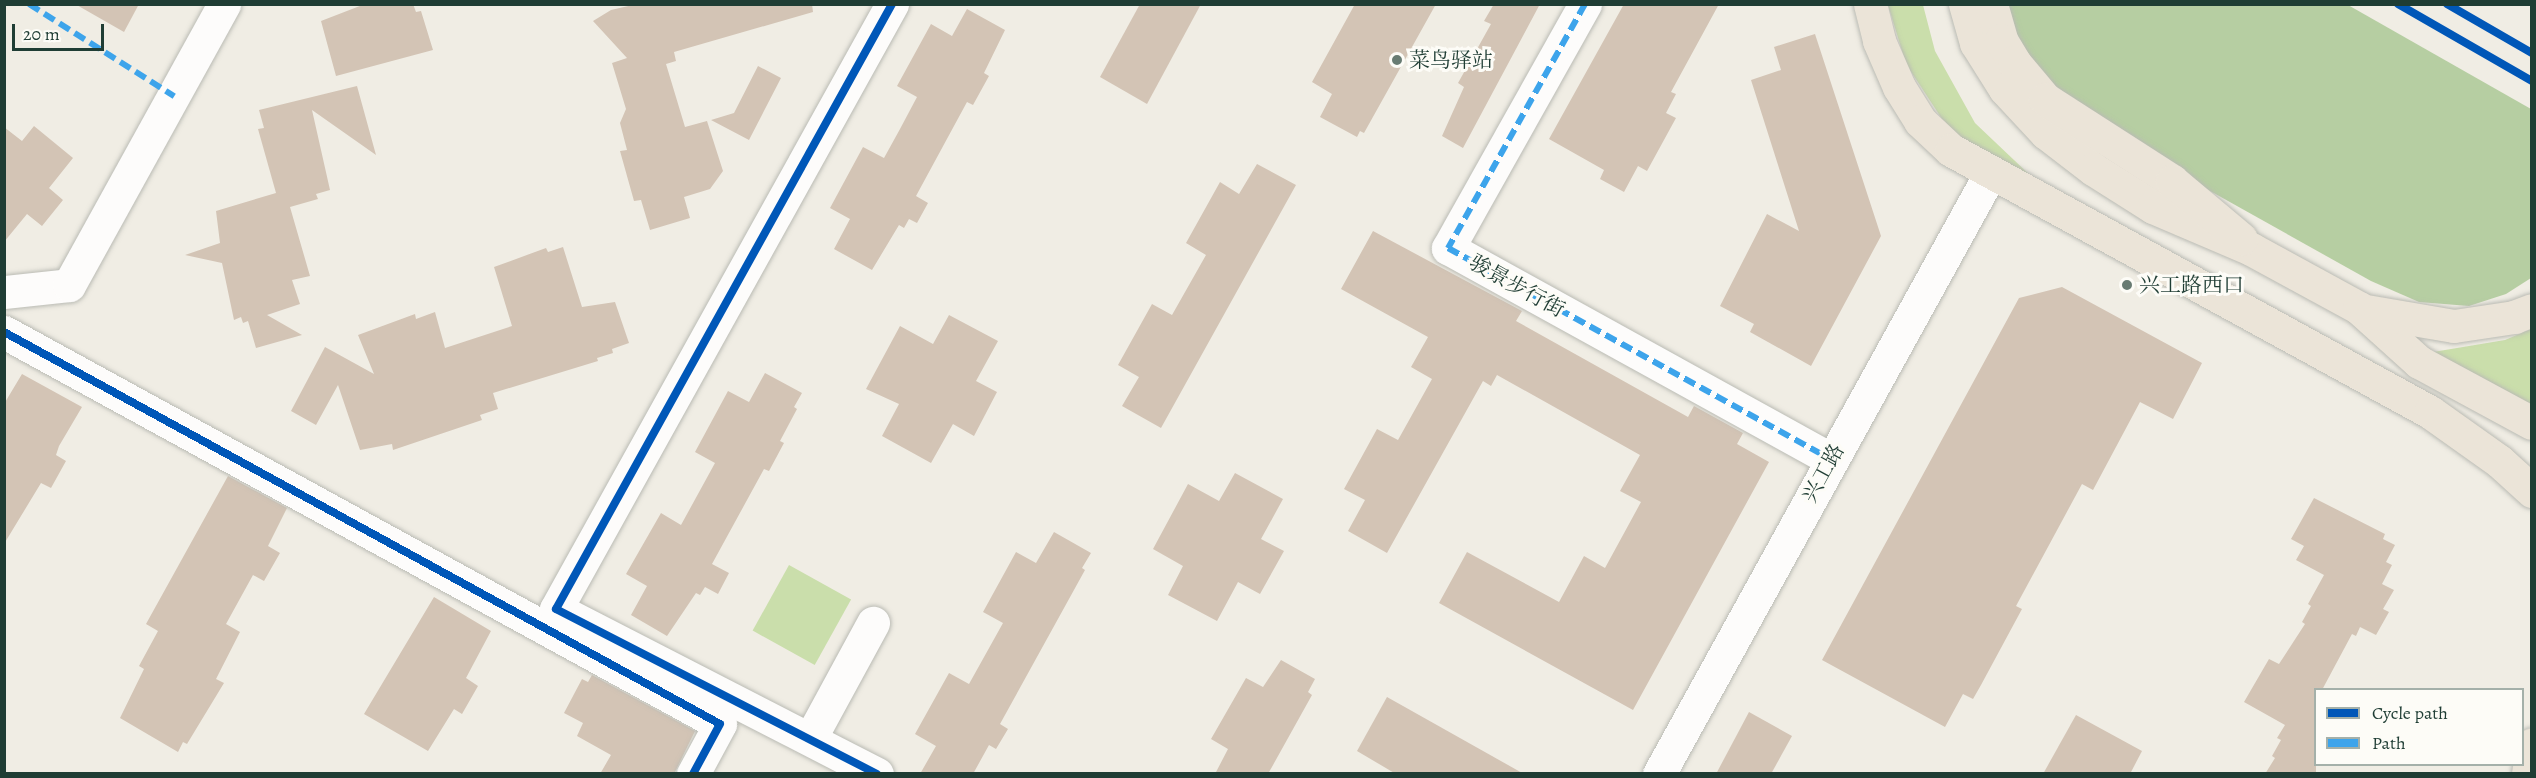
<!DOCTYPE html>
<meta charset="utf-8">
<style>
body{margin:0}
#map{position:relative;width:2536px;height:778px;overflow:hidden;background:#f0ede4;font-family:Alegreya,"Noto Serif SC",serif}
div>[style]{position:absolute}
.green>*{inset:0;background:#cadeab;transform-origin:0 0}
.forest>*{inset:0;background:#b6cea2}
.building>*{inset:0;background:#d3c4b5}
.roads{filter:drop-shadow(0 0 2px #babbb4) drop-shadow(0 0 2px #babbb4)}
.minor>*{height:33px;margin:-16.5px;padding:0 16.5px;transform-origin:16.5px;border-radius:16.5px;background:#fdfcfb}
.major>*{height:33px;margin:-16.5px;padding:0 16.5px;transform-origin:16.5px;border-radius:16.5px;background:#ebe4d8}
.quiet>*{height:6px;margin-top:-3px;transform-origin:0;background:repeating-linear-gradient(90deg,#3da4eb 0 12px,transparent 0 18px)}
.cycleway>*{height:8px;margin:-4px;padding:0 4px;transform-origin:4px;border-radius:4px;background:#0057b8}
.dots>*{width:16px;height:16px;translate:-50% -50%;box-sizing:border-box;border:3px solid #fdfcf7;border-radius:50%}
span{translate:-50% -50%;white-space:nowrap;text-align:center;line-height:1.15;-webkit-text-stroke:6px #fdfcf7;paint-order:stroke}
.poi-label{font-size:21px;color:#1f3d34}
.left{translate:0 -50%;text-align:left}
.street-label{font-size:21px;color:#1f3d34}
.frame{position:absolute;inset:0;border:6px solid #1f3d34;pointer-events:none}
.legend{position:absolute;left:2314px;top:688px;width:210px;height:78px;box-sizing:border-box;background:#fdfcf7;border:2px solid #a4b0a9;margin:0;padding:8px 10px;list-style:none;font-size:18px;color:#1f3d34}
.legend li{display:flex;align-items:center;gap:12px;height:30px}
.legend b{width:30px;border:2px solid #a4b0a9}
.scale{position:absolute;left:12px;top:24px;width:92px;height:27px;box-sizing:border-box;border:3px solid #1f3d34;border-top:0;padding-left:8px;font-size:18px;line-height:21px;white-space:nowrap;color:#1f3d34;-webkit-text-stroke:4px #fdfcf7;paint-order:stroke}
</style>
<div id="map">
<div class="green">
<div style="clip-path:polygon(1888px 5px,1923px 5px,1935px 51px,1975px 123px,2034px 179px,1969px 145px,1942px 119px,1906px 64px)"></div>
<div style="clip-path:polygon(2531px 329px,2531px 405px,2433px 352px,2505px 340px)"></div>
<div style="left:789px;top:565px;width:71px;height:75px;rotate:29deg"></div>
</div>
<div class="forest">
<div style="clip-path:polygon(2002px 5px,2348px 5px,2531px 109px,2531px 278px,2506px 294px,2469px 306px,2419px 302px,2371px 281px,2117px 139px,2025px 60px)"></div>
</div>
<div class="building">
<div style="clip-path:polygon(75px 4px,139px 4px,124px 32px)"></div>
<div style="clip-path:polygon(365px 4px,413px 4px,416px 12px,421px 11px,433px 50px,336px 76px,321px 21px)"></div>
<div style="clip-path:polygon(637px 4px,812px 4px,813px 12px,674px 52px,676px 61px,666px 64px,685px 127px,707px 121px,723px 171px,710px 189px,684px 197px,690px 218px,650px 230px,641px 200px,634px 201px,620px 151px,627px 150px,620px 123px,626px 109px,612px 63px,627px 58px,593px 21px,611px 10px)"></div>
<div style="clip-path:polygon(1140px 4px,1201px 4px,1147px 104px,1100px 77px)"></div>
<div style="clip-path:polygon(1355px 4px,1436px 4px,1364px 133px,1360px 131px,1357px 137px,1320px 117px,1332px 94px,1312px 82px)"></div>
<div style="clip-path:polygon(1494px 4px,1540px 4px,1463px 148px,1442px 136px,1464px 87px,1458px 83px,1491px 24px,1484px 21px)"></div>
<div style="clip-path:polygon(1624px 4px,1719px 4px,1671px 92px,1676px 94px,1666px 113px,1676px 118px,1647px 171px,1638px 166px,1624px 192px,1600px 179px,1604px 170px,1549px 139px)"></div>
<div style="clip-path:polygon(967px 9px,1005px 30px,984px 73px,989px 76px,973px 105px,967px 102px,916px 196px,928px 203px,917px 223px,909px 219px,904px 228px,899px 225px,872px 270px,834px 249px,850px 219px,830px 208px,863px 147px,884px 158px,900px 129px,917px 97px,897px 86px,931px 24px,952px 36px)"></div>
<div style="clip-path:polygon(1815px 34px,1881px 236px,1811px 366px,1750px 332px,1754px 324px,1720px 306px,1767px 214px,1799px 231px,1751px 80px,1781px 70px,1774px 47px)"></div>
<div style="clip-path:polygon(758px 66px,781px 78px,749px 140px,711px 120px,734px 113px)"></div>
<div style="clip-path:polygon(357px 86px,376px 155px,312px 110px,330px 190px,316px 194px,318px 199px,290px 207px,310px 276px,292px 280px,300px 304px,267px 315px,302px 335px,256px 348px,248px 321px,243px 323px,241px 317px,234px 320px,222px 263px,185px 255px,220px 243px,216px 211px,276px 193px,258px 129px,264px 128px,259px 110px)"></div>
<div style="clip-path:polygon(34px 126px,73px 158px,49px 188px,63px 200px,42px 226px,27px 214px,4px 242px,4px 127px,22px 141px)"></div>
<div style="clip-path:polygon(1257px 164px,1296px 185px,1161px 428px,1122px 406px,1139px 377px,1118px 365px,1152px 304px,1172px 315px,1206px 255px,1186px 243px,1220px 182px,1239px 194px)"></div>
<div style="clip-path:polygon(1373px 231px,1522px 311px,1516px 321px,1688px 417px,1694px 406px,1743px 433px,1737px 444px,1769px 462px,1633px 710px,1439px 603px,1467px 552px,1559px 602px,1584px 556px,1605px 568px,1641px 502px,1620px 491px,1640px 455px,1497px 375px,1491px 386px,1483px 381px,1387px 553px,1348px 531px,1365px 500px,1344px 489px,1377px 429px,1398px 440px,1432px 379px,1411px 367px,1428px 337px,1341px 289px)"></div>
<div style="clip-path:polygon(563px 247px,582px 307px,615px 302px,629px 343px,612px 349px,613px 353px,597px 358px,598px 361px,493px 393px,498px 409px,480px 415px,482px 420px,393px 450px,392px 444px,360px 450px,338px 385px,316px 425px,291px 411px,325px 347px,374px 374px,358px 335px,415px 314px,416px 319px,435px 312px,445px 348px,512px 326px,494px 267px,546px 248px,548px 252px)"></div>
<div style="clip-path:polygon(2062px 287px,2202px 363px,2173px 419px,2140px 402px,2093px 490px,2082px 484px,2016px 606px,2022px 609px,1981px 685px,1973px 699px,1963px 694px,1945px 727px,1822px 660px,2019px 298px)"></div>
<div style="clip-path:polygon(949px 315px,998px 341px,976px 381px,997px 392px,974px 436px,953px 424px,931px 463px,882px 436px,899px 404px,866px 389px,900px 326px,933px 344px)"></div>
<div style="clip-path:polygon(765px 373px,802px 393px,794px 407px,797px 409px,780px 441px,784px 443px,769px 471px,764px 469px,712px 564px,729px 573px,718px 594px,705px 587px,700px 595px,696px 593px,667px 636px,631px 615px,647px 586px,626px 574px,661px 513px,681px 525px,715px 463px,695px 452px,728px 391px,749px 402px)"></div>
<div style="clip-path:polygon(22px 374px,82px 407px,59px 446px,56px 455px,66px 461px,51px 488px,41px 483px,4px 544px,4px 404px)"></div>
<div style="clip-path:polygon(1235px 473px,1283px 499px,1261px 539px,1284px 551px,1260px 594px,1238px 582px,1217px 621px,1168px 595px,1183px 566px,1153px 549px,1188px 484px,1219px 501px)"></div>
<div style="clip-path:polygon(228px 476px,287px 508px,268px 546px,280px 553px,264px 581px,253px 575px,226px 624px,240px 632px,216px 679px,224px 683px,187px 744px,183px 742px,178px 752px,120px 718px,144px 669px,139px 666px,158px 631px,146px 624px)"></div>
<div style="clip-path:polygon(2314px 498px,2385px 534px,2383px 539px,2395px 545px,2386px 562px,2392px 565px,2382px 584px,2394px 590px,2383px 609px,2389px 612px,2376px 635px,2360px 627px,2356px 636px,2352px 634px,2322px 690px,2316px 690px,2316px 774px,2265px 774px,2275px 758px,2272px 756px,2281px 740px,2277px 738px,2285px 725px,2244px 702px,2269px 659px,2279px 664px,2305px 624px,2302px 622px,2311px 606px,2308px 604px,2324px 575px,2296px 560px,2304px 546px,2291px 539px)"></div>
<div style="clip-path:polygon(1054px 532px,1091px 553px,1082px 568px,1085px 570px,1000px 724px,1008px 729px,996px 749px,989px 745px,973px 774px,920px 774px,936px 746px,915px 734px,949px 673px,969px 684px,1003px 623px,983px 612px,1016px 552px,1036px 563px)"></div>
<div style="clip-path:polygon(434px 597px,491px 631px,466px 678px,478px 686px,462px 714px,454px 709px,428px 751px,364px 714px)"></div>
<div style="clip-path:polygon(1281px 660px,1315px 679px,1308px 692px,1312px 695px,1268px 774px,1215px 774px,1228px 749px,1211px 739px,1246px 678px,1263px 687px)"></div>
<div style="clip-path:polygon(592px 675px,695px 731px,674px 774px,600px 774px,611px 755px,577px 736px,583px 723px,564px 713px,582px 679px,588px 682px)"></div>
<div style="clip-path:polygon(1387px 697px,1524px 774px,1396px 774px,1357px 751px)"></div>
<div style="clip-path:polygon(1749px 712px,1792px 736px,1771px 774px,1716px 774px)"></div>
<div style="clip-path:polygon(2076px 715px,2142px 751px,2130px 774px,2043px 774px)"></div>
</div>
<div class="roads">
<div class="minor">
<div style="left:1585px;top:4px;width:280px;rotate:119.3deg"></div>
<div style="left:1448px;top:248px;width:437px;rotate:28.9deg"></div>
<div style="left:4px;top:292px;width:65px;rotate:-6.1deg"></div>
<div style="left:69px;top:285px;width:321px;rotate:-61.1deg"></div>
<div style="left:4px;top:332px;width:816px;rotate:28.7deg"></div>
<div style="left:720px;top:724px;width:57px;rotate:118.4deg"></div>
<div style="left:811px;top:737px;width:130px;rotate:-61.5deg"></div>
<div style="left:877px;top:774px;width:361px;rotate:-152.8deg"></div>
<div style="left:556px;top:609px;width:692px;rotate:-60.95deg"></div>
<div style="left:1659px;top:774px;width:685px;rotate:-61.12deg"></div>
</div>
<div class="major">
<div style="left:1870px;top:4px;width:38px;rotate:76deg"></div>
<div style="left:1879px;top:41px;width:50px;rotate:66.5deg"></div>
<div style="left:1899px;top:87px;width:40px;rotate:58deg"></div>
<div style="left:1920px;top:121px;width:42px;rotate:43.1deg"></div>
<div style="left:1951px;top:150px;width:546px;rotate:28.68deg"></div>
<div style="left:2430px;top:412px;width:85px;rotate:35.4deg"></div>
<div style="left:2499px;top:461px;width:45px;rotate:42.3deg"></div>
<div style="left:1965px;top:4px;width:41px;rotate:74.2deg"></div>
<div style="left:1976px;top:43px;width:54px;rotate:57.8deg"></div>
<div style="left:2005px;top:89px;width:60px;rotate:47deg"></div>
<div style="left:2046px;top:133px;width:59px;rotate:37.5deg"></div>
<div style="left:2093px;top:169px;width:71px;rotate:32.3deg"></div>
<div style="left:2153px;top:207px;width:107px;rotate:23.2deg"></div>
<div style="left:2251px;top:249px;width:123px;rotate:28.6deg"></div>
<div style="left:2359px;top:308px;width:81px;rotate:42deg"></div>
<div style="left:2419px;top:362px;width:128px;rotate:28.4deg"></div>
<div style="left:1991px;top:4px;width:37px;rotate:74deg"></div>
<div style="left:2001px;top:40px;width:26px;rotate:59deg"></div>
<div style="left:2014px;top:62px;width:48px;rotate:50deg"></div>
<div style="left:2045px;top:99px;width:151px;rotate:32.8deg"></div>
<div style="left:2172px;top:181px;width:90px;rotate:40deg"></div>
<div style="left:2366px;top:311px;width:89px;rotate:9.7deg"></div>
<div style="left:2454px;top:326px;width:61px;rotate:-8.5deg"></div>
<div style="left:2514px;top:317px;width:19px;rotate:-21deg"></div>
<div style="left:2528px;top:774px;width:30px;rotate:-82deg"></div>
</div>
</div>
<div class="quiet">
<div style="left:29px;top:4px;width:172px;rotate:32.4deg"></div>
<div style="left:1585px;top:4px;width:280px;rotate:119.3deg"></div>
<div style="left:1448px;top:248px;width:437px;rotate:28.9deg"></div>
</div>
<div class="cycleway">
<div style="left:2398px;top:4px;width:155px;rotate:29.9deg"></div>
<div style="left:2447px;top:4px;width:98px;rotate:30deg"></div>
<div style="left:4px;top:332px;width:816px;rotate:28.7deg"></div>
<div style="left:720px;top:724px;width:57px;rotate:118.4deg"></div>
<div style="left:877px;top:774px;width:361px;rotate:-152.8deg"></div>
<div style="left:556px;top:609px;width:692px;rotate:-60.95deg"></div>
</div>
<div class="dots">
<div style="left:1397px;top:60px;background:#687b72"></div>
<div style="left:2127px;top:285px;background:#687b72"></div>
</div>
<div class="poi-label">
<span class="left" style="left:1409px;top:60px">菜鸟驿站</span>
<span class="left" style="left:2139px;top:285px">兴工路西口</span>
</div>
<div class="street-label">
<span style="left:1517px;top:286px;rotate:29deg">骏景步行街</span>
<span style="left:1823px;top:473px;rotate:-61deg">兴工路</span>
</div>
<div class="frame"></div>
<ul class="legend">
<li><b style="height:8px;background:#0057b8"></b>Cycle path</li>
<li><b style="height:8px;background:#3da4eb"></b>Path</li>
</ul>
<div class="scale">20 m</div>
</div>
